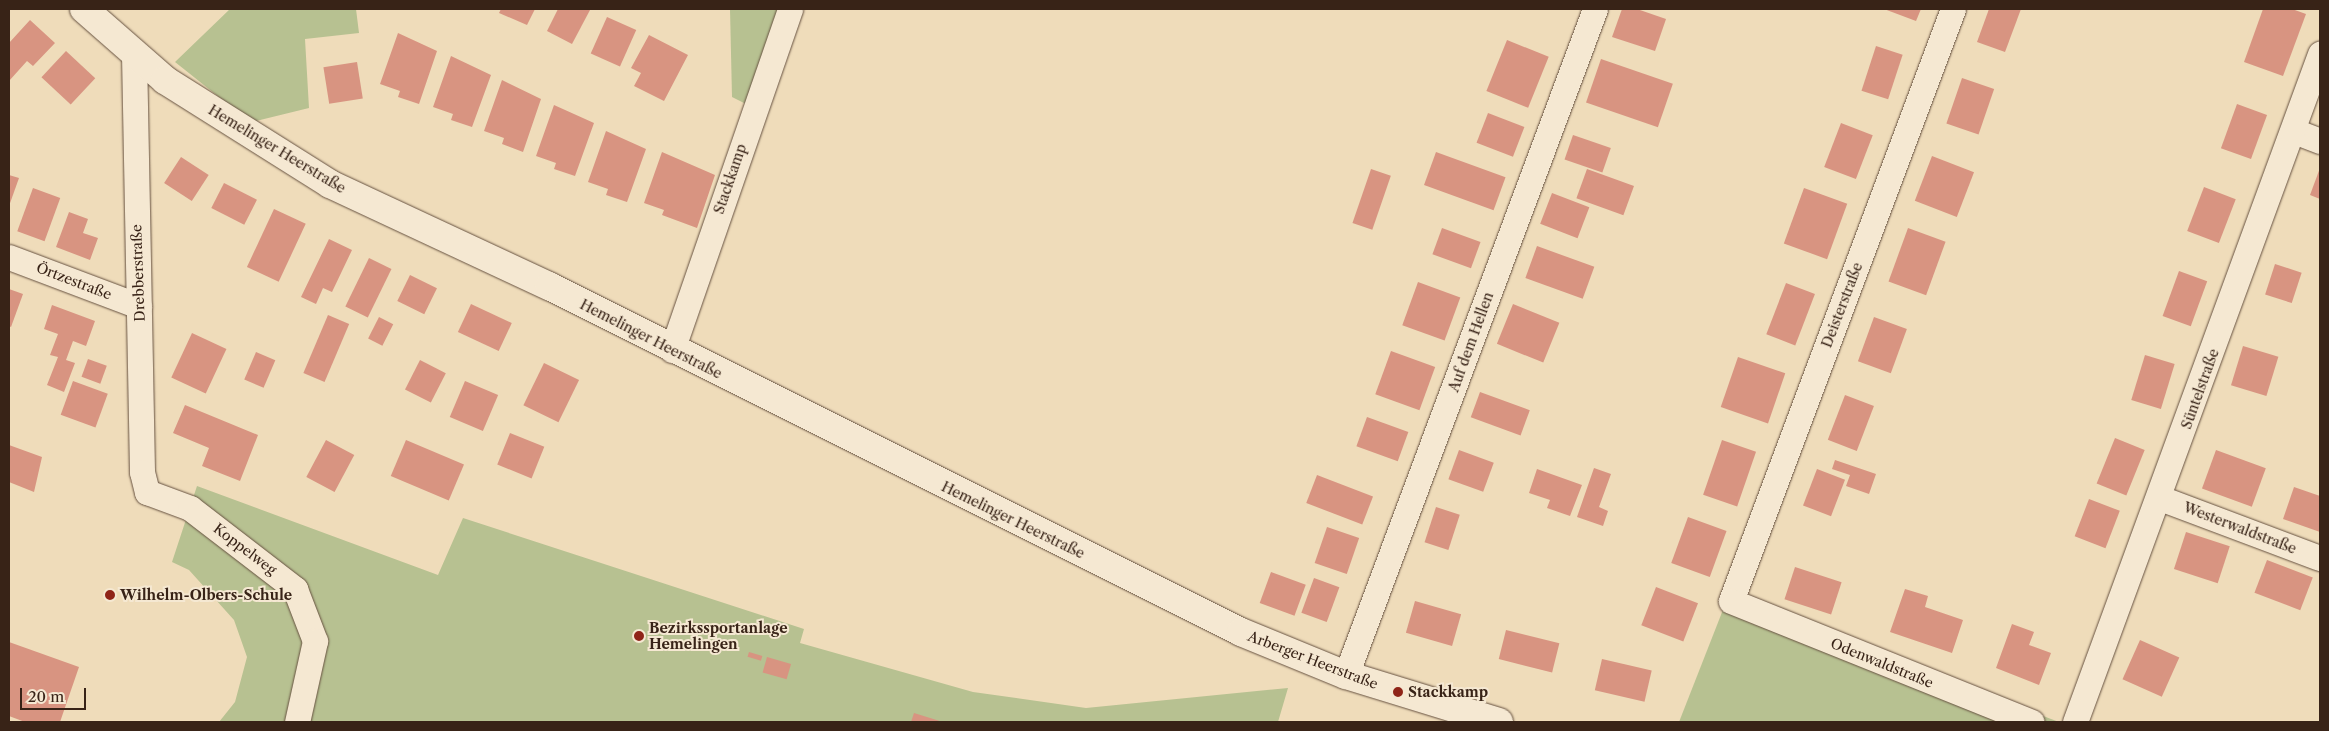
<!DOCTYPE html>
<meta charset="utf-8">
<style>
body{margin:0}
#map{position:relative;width:2329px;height:731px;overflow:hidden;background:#efdcba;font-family:"Libre Caslon Text",serif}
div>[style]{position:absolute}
.green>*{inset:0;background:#b7c191}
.building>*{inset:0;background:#d89481;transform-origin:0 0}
.roads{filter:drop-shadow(0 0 1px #665140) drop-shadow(0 0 1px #665140)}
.minor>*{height:25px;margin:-12.5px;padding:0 12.5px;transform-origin:12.5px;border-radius:12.5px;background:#f5e8d2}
.secondary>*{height:28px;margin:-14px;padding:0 14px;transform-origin:14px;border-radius:14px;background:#f5e8d2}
.dots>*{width:14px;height:14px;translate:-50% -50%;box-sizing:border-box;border:2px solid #f5e8d2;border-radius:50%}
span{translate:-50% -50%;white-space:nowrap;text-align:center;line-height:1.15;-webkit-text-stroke:4px #f5e8d2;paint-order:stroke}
.street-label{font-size:14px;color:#382317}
.poi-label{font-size:14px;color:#382317;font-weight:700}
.left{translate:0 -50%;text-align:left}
.frame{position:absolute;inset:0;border:10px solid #382317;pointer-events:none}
.scale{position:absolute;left:20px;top:688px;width:66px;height:22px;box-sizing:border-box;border:2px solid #382317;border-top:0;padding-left:6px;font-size:15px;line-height:18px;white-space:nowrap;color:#382317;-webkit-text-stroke:4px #f5e8d2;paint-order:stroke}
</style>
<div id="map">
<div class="green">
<div style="clip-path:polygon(230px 9px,356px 9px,359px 33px,305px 39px,309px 108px,256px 121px,229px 105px,175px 62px)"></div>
<div style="clip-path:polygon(730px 9px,783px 9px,750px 106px,732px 97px)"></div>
<div style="clip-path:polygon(197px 486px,438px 575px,463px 518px,804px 629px,800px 643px,973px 692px,1086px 708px,1288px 688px,1278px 722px,219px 722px,235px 702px,247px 657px,234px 620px,189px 570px,172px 562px)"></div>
<div style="clip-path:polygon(1728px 597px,2059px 722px,1679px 722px)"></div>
</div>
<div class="building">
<div style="clip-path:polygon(501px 9px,535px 9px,527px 25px,499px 13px)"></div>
<div style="clip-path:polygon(558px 9px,590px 10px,572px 44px,547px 31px)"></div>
<div style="clip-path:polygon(1622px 9px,1637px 9px,1666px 19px,1655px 51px,1612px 37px)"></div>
<div style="clip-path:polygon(1884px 9px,1921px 9px,1916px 21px)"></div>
<div style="clip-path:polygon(1989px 9px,2021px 9px,2005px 52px,1977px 42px)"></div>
<div style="clip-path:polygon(2263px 9px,2292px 9px,2306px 14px,2283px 76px,2244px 62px)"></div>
<div style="left:607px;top:17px;width:32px;height:40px;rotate:24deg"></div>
<div style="clip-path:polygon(30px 20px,55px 43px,33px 66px,27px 61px,9px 81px,9px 43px)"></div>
<div style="clip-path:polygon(398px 33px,437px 51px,419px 104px,398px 97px,400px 91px,380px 84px)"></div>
<div style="clip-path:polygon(649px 35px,688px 55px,664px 101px,634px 86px,641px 73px,631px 68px)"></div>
<div style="left:1507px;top:40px;width:45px;height:55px;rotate:22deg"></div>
<div style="left:1876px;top:46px;width:28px;height:47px;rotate:18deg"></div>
<div style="left:66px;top:51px;width:40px;height:36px;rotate:43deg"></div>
<div style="clip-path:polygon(451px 56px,491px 75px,472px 127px,451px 120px,453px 114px,433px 107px)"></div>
<div style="left:1601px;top:59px;width:76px;height:46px;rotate:19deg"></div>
<div style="left:357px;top:62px;width:37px;height:34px;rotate:81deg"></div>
<div style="left:1962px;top:78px;width:34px;height:48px;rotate:19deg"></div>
<div style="clip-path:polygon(502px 80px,541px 99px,523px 152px,502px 144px,504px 138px,484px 131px)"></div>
<div style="left:2237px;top:104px;width:32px;height:47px;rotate:20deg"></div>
<div style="clip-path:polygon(554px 105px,594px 123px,575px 176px,554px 169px,556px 163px,536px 156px)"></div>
<div style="left:1488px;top:113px;width:39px;height:32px;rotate:21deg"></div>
<div style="left:1841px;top:123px;width:34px;height:47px;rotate:21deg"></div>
<div style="clip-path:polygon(606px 131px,646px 149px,627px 202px,606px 195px,608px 189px,588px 182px)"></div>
<div style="left:1573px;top:135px;width:40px;height:26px;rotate:19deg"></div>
<div style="clip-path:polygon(662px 152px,715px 175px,697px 228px,662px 215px,664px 210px,644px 203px)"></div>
<div style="left:1436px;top:152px;width:74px;height:35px;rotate:20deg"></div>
<div style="left:1932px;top:156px;width:45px;height:48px;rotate:21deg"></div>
<div style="left:181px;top:157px;width:33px;height:31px;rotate:33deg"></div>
<div style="clip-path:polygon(2320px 168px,2320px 199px,2310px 195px)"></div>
<div style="left:1371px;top:169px;width:21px;height:57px;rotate:19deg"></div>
<div style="left:1587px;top:169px;width:50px;height:31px;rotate:20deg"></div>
<div style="clip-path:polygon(9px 175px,19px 178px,9px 206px)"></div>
<div style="left:224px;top:183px;width:37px;height:28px;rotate:27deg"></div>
<div style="left:2204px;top:187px;width:34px;height:47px;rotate:21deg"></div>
<div style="left:33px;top:188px;width:29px;height:46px;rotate:20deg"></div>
<div style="left:1804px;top:188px;width:46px;height:59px;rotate:20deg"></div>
<div style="left:1552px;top:193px;width:40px;height:33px;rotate:21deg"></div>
<div style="left:274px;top:209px;width:35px;height:64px;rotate:25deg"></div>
<div style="clip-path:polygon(69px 212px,88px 219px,83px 233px,98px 238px,90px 260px,56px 247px)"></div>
<div style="left:1442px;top:228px;width:41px;height:28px;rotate:20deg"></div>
<div style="left:1908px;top:228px;width:40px;height:57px;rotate:20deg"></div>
<div style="clip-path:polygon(329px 239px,352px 250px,332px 292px,323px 288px,316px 304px,301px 297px)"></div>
<div style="left:1537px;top:246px;width:61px;height:34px;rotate:20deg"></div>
<div style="left:369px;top:258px;width:25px;height:54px;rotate:26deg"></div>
<div style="left:2275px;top:264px;width:28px;height:32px;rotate:18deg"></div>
<div style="left:2179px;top:271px;width:30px;height:48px;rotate:20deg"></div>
<div style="left:410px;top:275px;width:30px;height:29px;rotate:26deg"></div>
<div style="left:1418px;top:282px;width:45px;height:46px;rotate:20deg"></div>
<div style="left:1786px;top:283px;width:31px;height:55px;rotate:21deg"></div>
<div style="clip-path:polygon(9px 289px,23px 294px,11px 327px,9px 326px)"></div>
<div style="left:471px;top:304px;width:45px;height:31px;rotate:25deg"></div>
<div style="left:1513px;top:304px;width:50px;height:43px;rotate:22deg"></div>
<div style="clip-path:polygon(52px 305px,95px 321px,86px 346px,73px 341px,66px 360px,75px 363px,64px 392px,47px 385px,58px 357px,50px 355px,58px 334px,44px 329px)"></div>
<div style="left:328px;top:315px;width:23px;height:63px;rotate:23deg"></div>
<div style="left:379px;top:317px;width:16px;height:24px;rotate:27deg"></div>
<div style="left:1874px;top:317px;width:35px;height:47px;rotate:20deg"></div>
<div style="left:192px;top:333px;width:38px;height:49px;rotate:25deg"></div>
<div style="left:2243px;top:346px;width:37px;height:41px;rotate:17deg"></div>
<div style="left:1391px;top:351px;width:47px;height:46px;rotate:20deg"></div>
<div style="left:256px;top:352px;width:21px;height:30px;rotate:23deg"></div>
<div style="left:2145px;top:355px;width:31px;height:47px;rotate:17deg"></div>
<div style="left:1738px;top:357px;width:50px;height:53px;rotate:19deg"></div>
<div style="left:88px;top:359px;width:20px;height:19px;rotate:20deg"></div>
<div style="left:420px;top:360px;width:29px;height:33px;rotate:27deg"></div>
<div style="left:544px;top:363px;width:39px;height:47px;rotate:26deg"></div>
<div style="left:73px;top:381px;width:37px;height:36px;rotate:20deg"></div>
<div style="left:465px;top:381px;width:36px;height:39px;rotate:23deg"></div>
<div style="left:1480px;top:392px;width:53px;height:27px;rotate:20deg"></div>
<div style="left:1845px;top:395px;width:31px;height:48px;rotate:21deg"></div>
<div style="clip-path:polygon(185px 405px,258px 435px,240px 481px,202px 466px,209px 448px,173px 433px)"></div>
<div style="left:1367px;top:417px;width:44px;height:31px;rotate:20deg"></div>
<div style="left:510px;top:433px;width:37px;height:34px;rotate:22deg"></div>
<div style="left:2115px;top:438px;width:32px;height:49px;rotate:22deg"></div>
<div style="left:326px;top:440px;width:32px;height:42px;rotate:28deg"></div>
<div style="left:406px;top:440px;width:63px;height:39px;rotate:23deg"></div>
<div style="left:1722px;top:440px;width:36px;height:58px;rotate:19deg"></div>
<div style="clip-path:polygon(9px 445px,42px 457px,34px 492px,9px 482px)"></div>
<div style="left:1459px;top:450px;width:37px;height:31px;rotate:20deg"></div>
<div style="left:2216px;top:450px;width:53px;height:41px;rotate:20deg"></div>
<div style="clip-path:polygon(1835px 460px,1876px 474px,1869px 494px,1846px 486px,1850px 475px,1832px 469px)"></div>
<div style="clip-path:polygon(1594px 468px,1611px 474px,1599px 507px,1608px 511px,1603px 526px,1577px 517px)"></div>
<div style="clip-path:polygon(1537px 469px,1582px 485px,1570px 516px,1547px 508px,1550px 500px,1529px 493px)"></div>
<div style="left:1817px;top:469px;width:30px;height:39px;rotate:21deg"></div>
<div style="left:1317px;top:475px;width:60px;height:30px;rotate:21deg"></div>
<div style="clip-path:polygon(2294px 487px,2320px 496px,2320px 532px,2283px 519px)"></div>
<div style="left:2089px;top:499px;width:33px;height:40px;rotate:21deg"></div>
<div style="left:1436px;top:507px;width:25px;height:37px;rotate:18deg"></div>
<div style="left:1688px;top:517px;width:41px;height:49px;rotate:20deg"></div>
<div style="left:1327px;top:527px;width:34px;height:38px;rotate:19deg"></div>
<div style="left:2186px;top:532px;width:46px;height:39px;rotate:18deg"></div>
<div style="left:2267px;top:560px;width:49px;height:35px;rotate:21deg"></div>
<div style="left:1795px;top:567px;width:49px;height:34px;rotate:18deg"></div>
<div style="left:1271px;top:572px;width:37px;height:33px;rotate:20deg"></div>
<div style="left:1314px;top:578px;width:27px;height:37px;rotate:20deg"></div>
<div style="left:1656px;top:587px;width:45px;height:41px;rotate:21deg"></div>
<div style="clip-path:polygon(1905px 589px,1928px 596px,1925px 607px,1963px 620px,1952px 653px,1890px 632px)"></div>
<div style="left:1415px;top:601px;width:48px;height:33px;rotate:16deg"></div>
<div style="clip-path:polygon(2012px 624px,2034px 632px,2029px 645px,2051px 653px,2039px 685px,1996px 668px)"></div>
<div style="left:1506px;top:630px;width:55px;height:30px;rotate:14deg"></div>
<div style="left:2140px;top:640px;width:43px;height:43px;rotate:24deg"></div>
<div style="clip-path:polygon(9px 642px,79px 667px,60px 722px,25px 722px,9px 716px)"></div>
<div style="left:749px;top:652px;width:14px;height:5px;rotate:17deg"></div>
<div style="left:767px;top:657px;width:25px;height:16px;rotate:16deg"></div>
<div style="left:1602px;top:659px;width:51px;height:32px;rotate:13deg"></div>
<div style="clip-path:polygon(914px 713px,943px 722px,911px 722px)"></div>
</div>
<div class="roads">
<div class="minor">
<div style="left:1953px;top:9px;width:632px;rotate:110.56deg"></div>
<div style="left:1731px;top:601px;width:324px;rotate:21.9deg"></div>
<div style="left:134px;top:54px;width:418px;rotate:88.9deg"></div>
<div style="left:142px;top:472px;width:21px;rotate:76deg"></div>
<div style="left:147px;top:492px;width:46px;rotate:20.4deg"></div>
<div style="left:190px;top:508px;width:133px;rotate:37.6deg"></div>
<div style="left:295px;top:589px;width:56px;rotate:69deg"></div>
<div style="left:315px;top:641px;width:83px;rotate:102.5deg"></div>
<div style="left:2294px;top:131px;width:28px;rotate:21deg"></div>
<div style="left:9px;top:257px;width:139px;rotate:20.7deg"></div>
<div style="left:672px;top:350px;width:361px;rotate:-70.9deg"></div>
<div style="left:2160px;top:498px;width:171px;rotate:20.6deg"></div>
<div style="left:1346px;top:675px;width:711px;rotate:-69.5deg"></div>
<div style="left:2075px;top:722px;width:712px;rotate:-69.86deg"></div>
</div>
<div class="secondary">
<div style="left:84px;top:9px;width:108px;rotate:41.2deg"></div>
<div style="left:165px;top:80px;width:195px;rotate:32.2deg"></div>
<div style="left:330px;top:184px;width:242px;rotate:25deg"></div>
<div style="left:549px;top:286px;width:774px;rotate:26.57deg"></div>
<div style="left:1241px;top:632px;width:113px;rotate:22.3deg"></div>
<div style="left:1346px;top:675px;width:160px;rotate:17.1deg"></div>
</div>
</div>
<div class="dots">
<div style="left:110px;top:595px;background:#8f2418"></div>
<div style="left:639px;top:636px;background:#8f2418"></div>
<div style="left:1398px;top:692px;background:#8f2418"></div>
</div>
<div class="street-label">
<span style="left:277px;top:149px;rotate:31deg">Hemelinger Heerstraße</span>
<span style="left:730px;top:179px;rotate:-71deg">Stackkamp</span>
<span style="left:138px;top:273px;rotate:-92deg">Drebberstraße</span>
<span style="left:74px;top:281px;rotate:21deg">Örtzestraße</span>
<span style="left:1842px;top:305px;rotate:-69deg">Deisterstraße</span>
<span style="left:651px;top:339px;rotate:27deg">Hemelinger Heerstraße</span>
<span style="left:1471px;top:342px;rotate:-70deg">Auf dem Hellen</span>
<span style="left:2200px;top:389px;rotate:-70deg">Süntelstraße</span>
<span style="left:1013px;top:520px;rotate:26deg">Hemelinger Heerstraße</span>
<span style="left:2240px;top:528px;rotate:21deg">Westerwaldstraße</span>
<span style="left:245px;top:549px;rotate:37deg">Koppelweg</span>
<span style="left:1313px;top:660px;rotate:21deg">Arberger Heerstraße</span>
<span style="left:1882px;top:663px;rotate:22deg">Odenwaldstraße</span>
</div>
<div class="poi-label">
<span class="left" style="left:120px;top:595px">Wilhelm-Olbers-Schule</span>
<span class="left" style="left:649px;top:636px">Bezirkssportanlage<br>Hemelingen</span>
<span class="left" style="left:1408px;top:692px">Stackkamp</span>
</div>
<div class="frame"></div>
<div class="scale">20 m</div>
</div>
